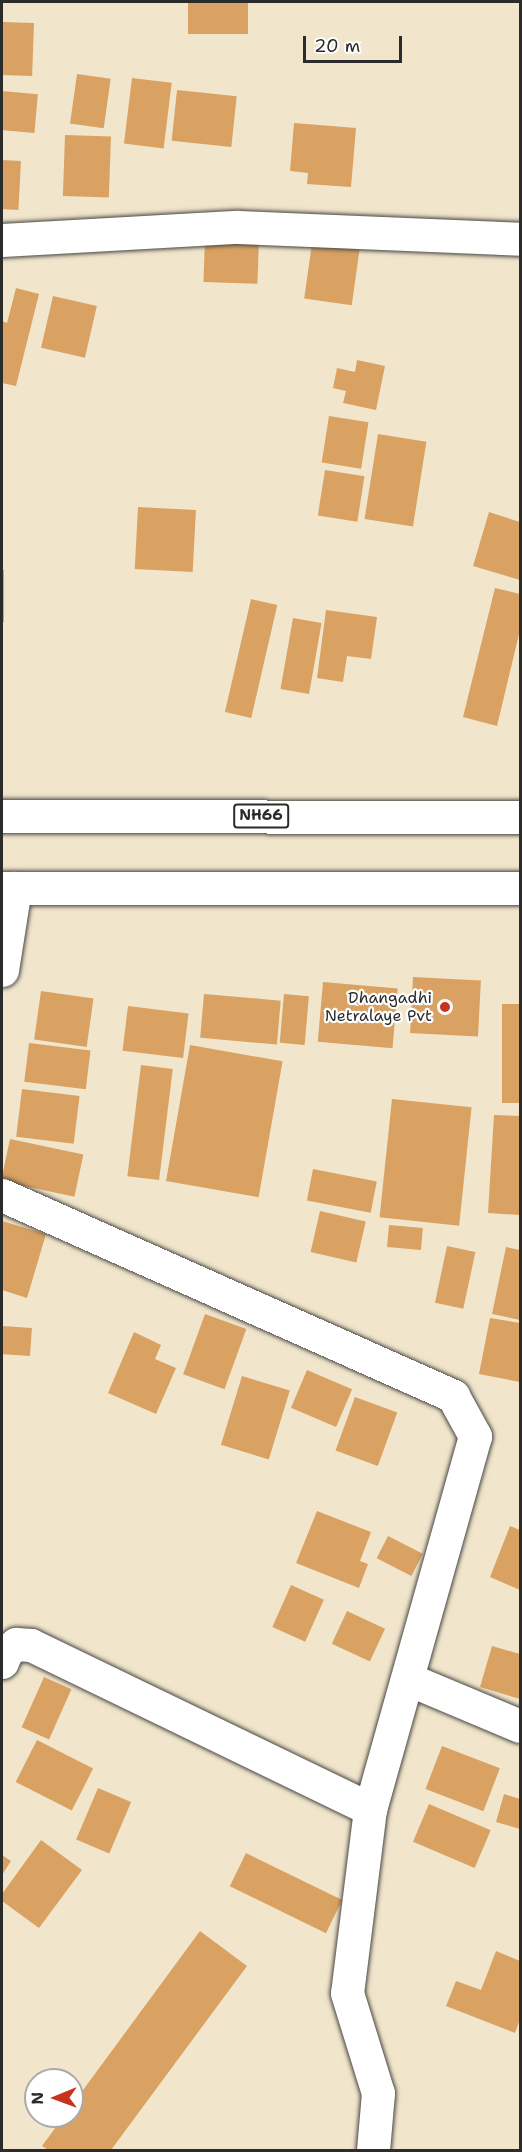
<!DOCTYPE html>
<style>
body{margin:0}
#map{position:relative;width:522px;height:2152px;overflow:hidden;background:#f1e6cc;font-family:"Shantell Sans",sans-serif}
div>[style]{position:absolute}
.building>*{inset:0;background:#d9a262;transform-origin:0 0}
.roads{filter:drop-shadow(0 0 2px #494743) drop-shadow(0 0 2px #494743)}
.street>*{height:33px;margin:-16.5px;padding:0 16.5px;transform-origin:16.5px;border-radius:16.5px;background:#fff}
.highway>*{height:33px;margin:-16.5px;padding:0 16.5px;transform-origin:16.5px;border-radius:16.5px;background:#fff}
.dots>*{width:16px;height:16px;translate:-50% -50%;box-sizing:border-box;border:3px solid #fff;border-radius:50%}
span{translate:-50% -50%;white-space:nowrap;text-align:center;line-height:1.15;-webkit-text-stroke:4.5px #fff;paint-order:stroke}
.shield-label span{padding:2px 4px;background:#fff;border:2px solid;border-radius:4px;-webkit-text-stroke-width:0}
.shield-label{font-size:15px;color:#2b2b2b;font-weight:700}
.poi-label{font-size:16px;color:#2b2b2b}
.right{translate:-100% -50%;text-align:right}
.frame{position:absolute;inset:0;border:3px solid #2b2b2b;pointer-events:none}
.north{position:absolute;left:24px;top:2068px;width:60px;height:60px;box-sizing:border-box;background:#fff;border:2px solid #aaa;border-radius:50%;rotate:269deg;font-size:16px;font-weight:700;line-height:24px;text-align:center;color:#2b2b2b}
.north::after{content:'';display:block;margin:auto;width:21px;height:27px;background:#c8321e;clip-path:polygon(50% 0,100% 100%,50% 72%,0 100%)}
.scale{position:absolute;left:303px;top:36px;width:99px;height:27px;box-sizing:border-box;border:3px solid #2b2b2b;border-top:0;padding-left:8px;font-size:18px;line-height:21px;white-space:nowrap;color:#2b2b2b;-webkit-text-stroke:4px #fff;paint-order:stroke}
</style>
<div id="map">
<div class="building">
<div style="left:188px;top:2px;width:60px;height:32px"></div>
<div style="left:2px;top:22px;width:32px;height:53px;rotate:2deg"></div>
<div style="left:77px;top:74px;width:34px;height:50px;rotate:8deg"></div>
<div style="left:132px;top:78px;width:40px;height:66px;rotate:7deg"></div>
<div style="left:177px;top:90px;width:60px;height:51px;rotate:6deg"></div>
<div style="left:2px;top:91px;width:36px;height:39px;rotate:5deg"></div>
<div style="clip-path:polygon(294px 123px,356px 128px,351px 187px,307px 184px,308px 173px,290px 171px)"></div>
<div style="left:65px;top:135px;width:46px;height:61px;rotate:2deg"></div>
<div style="left:2px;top:160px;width:19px;height:49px;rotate:3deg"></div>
<div style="left:205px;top:238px;width:54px;height:44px;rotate:2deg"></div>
<div style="left:312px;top:243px;width:48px;height:56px;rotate:8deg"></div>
<div style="clip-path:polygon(16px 288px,39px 294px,16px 386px,2px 383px,2px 321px,7px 323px)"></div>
<div style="left:53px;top:296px;width:45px;height:53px;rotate:13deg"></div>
<div style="clip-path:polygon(357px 360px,385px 366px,376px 410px,343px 403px,346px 391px,333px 388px,337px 368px,355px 372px)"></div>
<div style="left:329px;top:416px;width:40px;height:47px;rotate:9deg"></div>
<div style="left:378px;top:434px;width:49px;height:86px;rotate:9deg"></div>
<div style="left:325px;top:470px;width:40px;height:46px;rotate:9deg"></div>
<div style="left:138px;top:507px;width:58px;height:62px;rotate:3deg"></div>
<div style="clip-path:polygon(489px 512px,520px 522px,520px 580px,473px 566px)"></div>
<div style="left:2px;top:570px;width:2px;height:52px"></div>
<div style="clip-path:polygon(495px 588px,520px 594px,520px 630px,497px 726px,463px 717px)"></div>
<div style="left:251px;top:599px;width:27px;height:116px;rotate:13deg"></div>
<div style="clip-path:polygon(326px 610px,377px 617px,371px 659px,347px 656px,343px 682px,317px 678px)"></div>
<div style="left:293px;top:618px;width:29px;height:72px;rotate:10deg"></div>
<div style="left:413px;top:977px;width:68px;height:56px;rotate:3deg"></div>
<div style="left:323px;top:982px;width:75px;height:60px;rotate:5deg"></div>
<div style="left:41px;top:991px;width:53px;height:49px;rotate:8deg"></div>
<div style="left:204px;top:994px;width:77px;height:44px;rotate:5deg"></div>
<div style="left:284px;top:994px;width:25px;height:49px;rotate:5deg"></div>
<div style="left:502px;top:1004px;width:18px;height:99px"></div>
<div style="left:128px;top:1006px;width:61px;height:45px;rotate:7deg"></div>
<div style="left:29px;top:1043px;width:62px;height:39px;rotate:7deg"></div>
<div style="left:190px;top:1045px;width:94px;height:138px;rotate:10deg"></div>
<div style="left:141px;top:1065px;width:32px;height:112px;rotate:7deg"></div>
<div style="left:22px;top:1089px;width:58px;height:48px;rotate:7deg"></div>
<div style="left:392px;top:1099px;width:80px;height:119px;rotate:6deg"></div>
<div style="clip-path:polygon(494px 1115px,520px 1116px,520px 1215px,488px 1213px)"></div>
<div style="left:10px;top:1139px;width:75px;height:43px;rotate:12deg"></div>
<div style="left:313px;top:1169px;width:65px;height:32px;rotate:11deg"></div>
<div style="left:320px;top:1211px;width:47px;height:42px;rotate:13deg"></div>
<div style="clip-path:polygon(2px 1221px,46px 1234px,27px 1298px,2px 1290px)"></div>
<div style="left:389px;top:1225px;width:34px;height:22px;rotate:5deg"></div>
<div style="left:447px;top:1246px;width:29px;height:58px;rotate:12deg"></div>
<div style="clip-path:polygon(506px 1247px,520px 1250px,520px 1320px,492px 1314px)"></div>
<div style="left:205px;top:1314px;width:44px;height:64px;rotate:20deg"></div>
<div style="clip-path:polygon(490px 1318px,520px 1323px,520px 1382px,479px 1374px)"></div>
<div style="left:2px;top:1326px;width:30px;height:28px;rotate:4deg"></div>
<div style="clip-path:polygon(134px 1332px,161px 1345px,155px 1359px,176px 1368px,156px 1414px,108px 1393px)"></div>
<div style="left:307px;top:1370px;width:49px;height:41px;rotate:23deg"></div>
<div style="left:242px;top:1376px;width:50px;height:72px;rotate:17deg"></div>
<div style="left:355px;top:1397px;width:45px;height:57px;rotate:20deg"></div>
<div style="clip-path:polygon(317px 1511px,371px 1532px,360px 1561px,368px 1564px,359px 1588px,296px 1563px)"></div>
<div style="clip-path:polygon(510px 1526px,520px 1530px,520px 1590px,490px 1577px)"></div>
<div style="left:388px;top:1536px;width:39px;height:25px;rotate:27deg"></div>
<div style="left:291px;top:1585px;width:36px;height:46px;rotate:24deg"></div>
<div style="left:347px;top:1611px;width:42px;height:36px;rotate:25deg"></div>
<div style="clip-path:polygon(492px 1646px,520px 1654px,520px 1699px,480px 1687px)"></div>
<div style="left:44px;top:1677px;width:30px;height:55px;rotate:24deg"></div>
<div style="left:37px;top:1740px;width:63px;height:47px;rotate:27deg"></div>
<div style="left:442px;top:1746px;width:62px;height:46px;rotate:21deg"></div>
<div style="left:98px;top:1788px;width:36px;height:56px;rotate:23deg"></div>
<div style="clip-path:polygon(504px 1794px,520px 1799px,520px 1829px,496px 1822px)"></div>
<div style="left:429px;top:1804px;width:67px;height:41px;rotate:23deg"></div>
<div style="clip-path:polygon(41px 1840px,82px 1870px,39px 1928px,2px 1901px,2px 1894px)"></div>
<div style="left:246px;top:1853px;width:107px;height:37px;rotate:26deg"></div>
<div style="clip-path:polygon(2px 1855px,11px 1861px,2px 1875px)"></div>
<div style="clip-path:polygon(200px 1931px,247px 1966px,111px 2150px,48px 2150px,42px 2146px,64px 2116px,72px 2116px,72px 2105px)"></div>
<div style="clip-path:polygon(496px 1951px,520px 1961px,520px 2019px,515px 2033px,446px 2006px,456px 1981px,481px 1990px)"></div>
</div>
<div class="roads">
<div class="street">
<div style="left:2px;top:240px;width:236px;rotate:-3.2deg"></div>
<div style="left:238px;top:227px;width:282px;rotate:2.4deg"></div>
<div style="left:2px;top:970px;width:83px;rotate:-81deg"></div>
<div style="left:2px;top:1195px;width:494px;rotate:24deg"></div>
<div style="left:453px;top:1396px;width:46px;rotate:61.2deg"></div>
<div style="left:475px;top:1436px;width:387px;rotate:105.7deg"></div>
<div style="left:370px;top:1809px;width:185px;rotate:97.1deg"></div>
<div style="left:347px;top:1993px;width:105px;rotate:72.8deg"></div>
<div style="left:378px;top:2093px;width:57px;rotate:95deg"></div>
<div style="left:2px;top:1662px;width:11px;rotate:-68deg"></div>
<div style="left:6px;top:1652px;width:13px;rotate:-39deg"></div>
<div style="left:16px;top:1644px;width:15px;rotate:4deg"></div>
<div style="left:31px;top:1645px;width:377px;rotate:25.8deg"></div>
<div style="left:408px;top:1679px;width:121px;rotate:22.8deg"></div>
</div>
<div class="highway">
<div style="left:2px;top:816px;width:518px;rotate:0.11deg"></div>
<div style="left:2px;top:888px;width:518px"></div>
</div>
</div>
<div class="dots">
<div style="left:445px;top:1007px;background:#c8321e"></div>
</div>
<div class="shield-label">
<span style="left:261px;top:816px">NH66</span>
</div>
<div class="poi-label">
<span class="right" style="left:432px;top:1007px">Dhangadhi<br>Netralaye Pvt</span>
</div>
<div class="frame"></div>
<div class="north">N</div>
<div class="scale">20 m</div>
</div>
